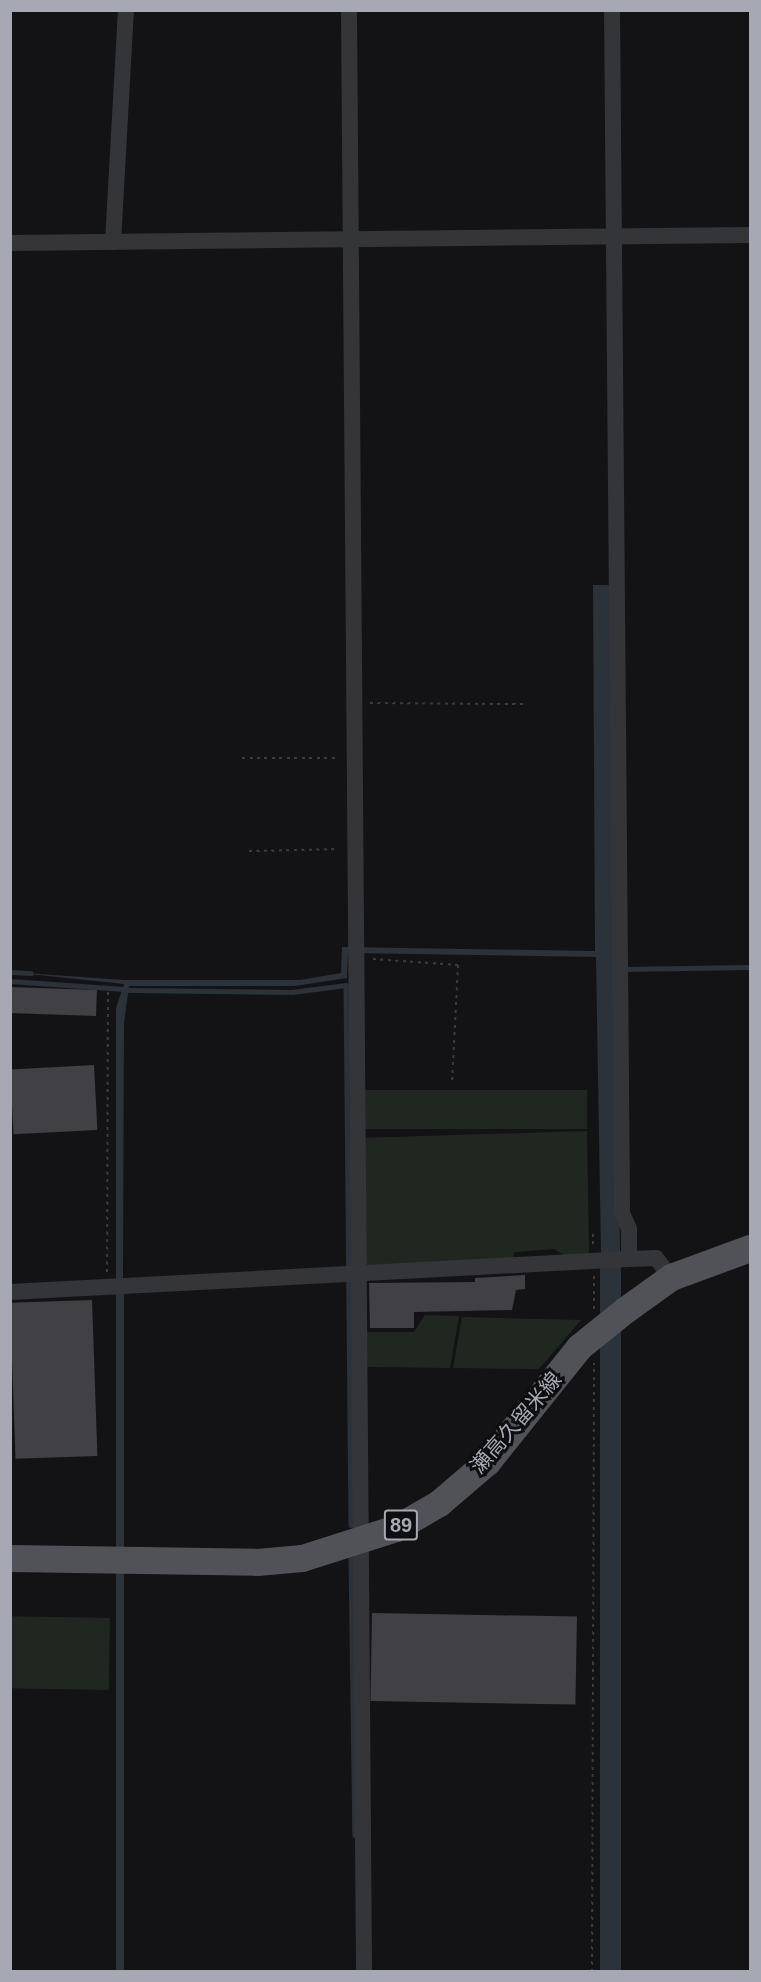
<!DOCTYPE html>
<meta charset="utf-8">
<style>
body{margin:0}
#map{position:relative;width:761px;height:1982px;overflow:hidden;background:#131315;font-family:Arial,"Noto Sans JP",sans-serif}
div>[style]{position:absolute}
.green>*{inset:0;background:#202721;transform-origin:0 0}
.water>*{inset:0;background:#2c323a;transform-origin:0 0}
.stream>*{height:4.5px;margin:-2.25px;padding:0 2.25px;transform-origin:2.25px;border-radius:2.25px;background:#2c323a}
.building>*{inset:0;background:#404045;transform-origin:0 0}
.path>*{height:2px;margin-top:-1px;transform-origin:0;background:repeating-linear-gradient(90deg,#3b3b40 0 3px,transparent 0 7.5px)}
.street>*{height:16px;margin:-8px;padding:0 8px;transform-origin:8px;border-radius:8px;background:#343539}
.primary>*{height:27px;margin:-13.5px;padding:0 13.5px;transform-origin:13.5px;border-radius:13.5px;background:#515158}
span{translate:-50% -50%;white-space:nowrap;text-align:center;line-height:1.15;-webkit-text-stroke:6px #0e0e10;paint-order:stroke}
.shield-label span{padding:2px 4px;background:#0e0e10;border:2px solid;border-radius:4px;-webkit-text-stroke-width:0}
.shield-label{font-size:20px;color:#a6a8b4;font-weight:700}
.street-label{font-size:21px;color:#a6a8b4}
.frame{position:absolute;inset:0;border:12px solid #a6a8b4;pointer-events:none}
</style>
<div id="map">
<div class="green">
<div style="left:587px;top:1090px;width:39px;height:227px;rotate:90deg"></div>
<div style="clip-path:polygon(587px 1131px,589px 1255px,563px 1255px,555px 1249px,514px 1252px,513px 1259px,362px 1266px,360px 1138px)"></div>
<div style="clip-path:polygon(425px 1315px,459px 1316px,450px 1368px,365px 1367px,365px 1332px,414px 1332px)"></div>
<div style="clip-path:polygon(462px 1317px,581px 1320px,539px 1369px,453px 1368px)"></div>
<div style="left:110px;top:1618px;width:72px;height:99px;rotate:91deg"></div>
</div>
<div class="water">
<div style="clip-path:polygon(593px 585px,610px 585px,620px 1252px,601px 1254px,596px 957px,348px 953px,347px 978px,295px 986px,129px 986px,124px 1023px,123px 1279px,116px 1279px,116px 1008px,124px 984px,10px 972px,124px 980px,300px 980px,341px 973px,342px 947px,595px 951px)"></div>
<div style="left:621px;top:1265px;width:706px;height:21px;rotate:90deg"></div>
<div style="left:116px;top:1291px;width:8px;height:681px"></div>
</div>
<div class="stream">
<div style="left:622px;top:969px;width:128px;rotate:-0.9deg"></div>
<div style="left:10px;top:972px;width:21px;rotate:3deg"></div>
<div style="left:10px;top:981px;width:114px;rotate:4deg"></div>
<div style="left:129px;top:990px;width:163px;rotate:0.7deg"></div>
<div style="left:292px;top:992px;width:54px;rotate:-7.4deg"></div>
<div style="left:346px;top:985px;width:540px;rotate:89.47deg"></div>
<div style="left:351px;top:1558px;width:277px;rotate:89.2deg"></div>
</div>
<div class="building">
<div style="left:10px;top:987px;width:87px;height:26px;rotate:2deg"></div>
<div style="left:94px;top:1065px;width:65px;height:84px;rotate:87deg"></div>
<div style="clip-path:polygon(525px 1275px,525px 1289px,516px 1290px,512px 1310px,414px 1312px,414px 1328px,370px 1328px,369px 1283px,475px 1282px,475px 1278px)"></div>
<div style="left:92px;top:1300px;width:156px;height:82px;rotate:88deg"></div>
<div style="left:372px;top:1613px;width:205px;height:88px;rotate:1deg"></div>
</div>
<div class="path">
<div style="left:370px;top:703px;width:153px;rotate:0.4deg"></div>
<div style="left:242px;top:758px;width:96px"></div>
<div style="left:249px;top:851px;width:90px;rotate:-1.3deg"></div>
<div style="left:373px;top:959px;width:85px;rotate:4deg"></div>
<div style="left:458px;top:965px;width:118px;rotate:92.9deg"></div>
<div style="left:593px;top:1234px;width:12px;rotate:90deg"></div>
<div style="left:107px;top:1272px;width:280px;rotate:-89.8deg"></div>
<div style="left:594px;top:1276px;width:33px;rotate:90deg"></div>
<div style="left:592px;top:1972px;width:609px;rotate:-89.81deg"></div>
</div>
<div class="street">
<div style="left:349px;top:10px;width:1962px;rotate:89.56deg"></div>
<div style="left:612px;top:10px;width:1203px;rotate:89.52deg"></div>
<div style="left:622px;top:1213px;width:17px;rotate:66deg"></div>
<div style="left:629px;top:1229px;width:30px;rotate:90deg"></div>
<div style="left:113px;top:242px;width:232px;rotate:-86.8deg"></div>
<div style="left:10px;top:243px;width:740px;rotate:-0.62deg"></div>
<div style="left:10px;top:1292px;width:620px;rotate:-3.05deg"></div>
<div style="left:629px;top:1259px;width:27px;rotate:-2deg"></div>
<div style="left:656px;top:1258px;width:24px;rotate:52deg"></div>
</div>
<div class="primary">
<div style="left:10px;top:1558px;width:247px;rotate:0.9deg"></div>
<div style="left:257px;top:1562px;width:45px;rotate:-5.1deg"></div>
<div style="left:302px;top:1558px;width:99px;rotate:-17.7deg"></div>
<div style="left:396px;top:1528px;width:50px;rotate:-30.2deg"></div>
<div style="left:439px;top:1503px;width:63px;rotate:-40.5deg"></div>
<div style="left:487px;top:1462px;width:147px;rotate:-51.3deg"></div>
<div style="left:579px;top:1347px;width:59px;rotate:-38.8deg"></div>
<div style="left:625px;top:1310px;width:57px;rotate:-35.7deg"></div>
<div style="left:671px;top:1277px;width:84px;rotate:-20.2deg"></div>
</div>
<div class="shield-label">
<span style="left:401px;top:1525px">89</span>
</div>
<div class="street-label">
<span style="left:516px;top:1423px;rotate:-49deg">瀬高久留米線</span>
</div>
<div class="frame"></div>
</div>
